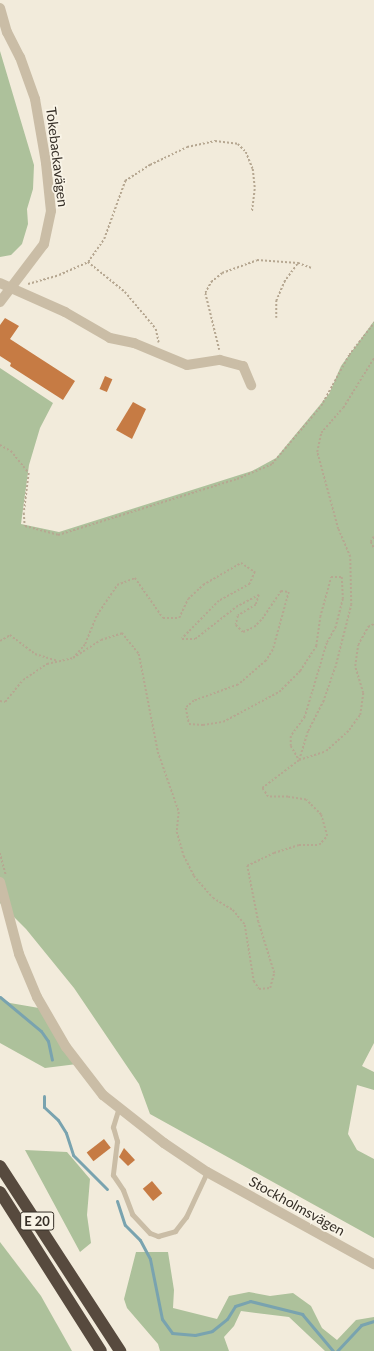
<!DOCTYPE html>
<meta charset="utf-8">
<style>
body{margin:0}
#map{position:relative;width:374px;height:1351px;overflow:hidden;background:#f2ebdb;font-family:Lato,sans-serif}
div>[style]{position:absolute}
.green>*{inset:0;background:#adc19b}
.stream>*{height:3px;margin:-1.5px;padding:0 1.5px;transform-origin:1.5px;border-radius:1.5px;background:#79a3af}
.building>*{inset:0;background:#c67b44;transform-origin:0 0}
.path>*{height:1.5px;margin-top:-0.75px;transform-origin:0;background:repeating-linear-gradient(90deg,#b6a791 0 2px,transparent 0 4px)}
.service>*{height:5px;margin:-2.5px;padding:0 2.5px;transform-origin:2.5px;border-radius:2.5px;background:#cabda6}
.minor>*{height:10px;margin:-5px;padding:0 5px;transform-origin:5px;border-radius:5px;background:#cabda6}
.tertiary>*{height:10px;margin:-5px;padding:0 5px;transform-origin:5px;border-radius:5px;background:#cabda6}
.motorway>*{height:12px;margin:-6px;padding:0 6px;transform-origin:6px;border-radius:6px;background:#574a3e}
span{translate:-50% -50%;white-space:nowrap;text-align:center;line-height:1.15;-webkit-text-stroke:3.5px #f9f4e7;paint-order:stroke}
.shield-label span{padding:1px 3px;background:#f9f4e7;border:1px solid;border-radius:3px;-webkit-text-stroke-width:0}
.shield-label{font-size:13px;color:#362f27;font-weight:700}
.street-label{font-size:14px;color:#362f27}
</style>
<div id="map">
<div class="green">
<div style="clip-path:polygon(0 51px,34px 165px,33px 189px,27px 209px,28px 224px,22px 244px,11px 255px,0 257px)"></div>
<div style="clip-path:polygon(374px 321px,374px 1043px,362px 1066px,374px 1072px,374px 1090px,357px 1085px,348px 1134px,357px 1150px,374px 1159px,374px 1238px,150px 1114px,139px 1084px,74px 988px,26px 929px,0 903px,0 368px,53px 403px,40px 428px,29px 465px,21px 524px,59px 532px,252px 471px,276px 458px,329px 394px,341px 366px)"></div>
<div style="clip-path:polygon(0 998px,10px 1003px,39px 1008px,77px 1064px,45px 1068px,0 1043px)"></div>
<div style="clip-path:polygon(25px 1150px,67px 1152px,90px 1179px,87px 1215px,91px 1243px,80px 1252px)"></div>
<div style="clip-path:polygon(0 1242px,41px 1296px,72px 1351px,0 1351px)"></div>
<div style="clip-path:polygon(136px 1252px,168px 1252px,174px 1290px,173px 1308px,217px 1319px,229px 1296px,249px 1292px,270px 1296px,293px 1293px,311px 1306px,322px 1328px,337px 1340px,356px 1320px,374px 1317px,374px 1351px,325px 1351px,289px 1317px,241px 1311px,234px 1326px,224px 1337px,229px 1351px,160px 1351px,158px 1344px,127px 1308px,124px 1299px)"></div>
</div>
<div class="stream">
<div style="left:0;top:997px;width:53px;rotate:39.7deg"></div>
<div style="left:41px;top:1031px;width:12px;rotate:55deg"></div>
<div style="left:48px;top:1041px;width:19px;rotate:78deg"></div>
<div style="left:44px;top:1096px;width:11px;rotate:90deg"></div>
<div style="left:44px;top:1107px;width:19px;rotate:43deg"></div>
<div style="left:58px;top:1120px;width:15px;rotate:58deg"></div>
<div style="left:66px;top:1133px;width:23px;rotate:72deg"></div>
<div style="left:73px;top:1155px;width:48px;rotate:45deg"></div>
<div style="left:117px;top:1201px;width:25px;rotate:72deg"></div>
<div style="left:125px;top:1225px;width:21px;rotate:45deg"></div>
<div style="left:140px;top:1240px;width:21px;rotate:62deg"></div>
<div style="left:150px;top:1259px;width:61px;rotate:78.7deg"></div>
<div style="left:162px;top:1319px;width:17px;rotate:54deg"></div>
<div style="left:172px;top:1333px;width:23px;rotate:5deg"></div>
<div style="left:195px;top:1335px;width:17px;rotate:-13deg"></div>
<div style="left:212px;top:1331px;width:19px;rotate:-39deg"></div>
<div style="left:227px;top:1319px;width:15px;rotate:-58deg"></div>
<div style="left:235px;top:1306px;width:16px;rotate:-18deg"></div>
<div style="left:250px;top:1301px;width:54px;rotate:14deg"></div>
<div style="left:302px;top:1314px;width:48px;rotate:50deg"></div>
<div style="left:337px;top:1351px;width:35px;rotate:-47deg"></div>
<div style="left:361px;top:1325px;width:14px;rotate:-17deg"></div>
</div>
<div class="building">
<div style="clip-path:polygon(5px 318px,19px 326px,10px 339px,75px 381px,63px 400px,10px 366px,11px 363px,0 356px,0 325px)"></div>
<div style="left:105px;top:376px;width:8px;height:14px;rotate:23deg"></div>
<div style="clip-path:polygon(133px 402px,146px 409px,132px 439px,116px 430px)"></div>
<div style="left:104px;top:1139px;width:11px;height:22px;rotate:52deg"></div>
<div style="clip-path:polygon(124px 1148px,135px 1160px,128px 1166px,119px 1157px)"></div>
<div style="left:152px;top:1181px;width:16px;height:12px;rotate:50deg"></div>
</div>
<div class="path">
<div style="left:88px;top:262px;width:48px;rotate:39deg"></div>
<div style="left:125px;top:292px;width:48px;rotate:50deg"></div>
<div style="left:156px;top:329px;width:14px;rotate:78deg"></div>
<div style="left:28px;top:284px;width:32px;rotate:-16deg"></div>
<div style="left:59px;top:275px;width:32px;rotate:-24deg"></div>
<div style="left:88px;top:262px;width:28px;rotate:-55deg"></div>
<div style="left:104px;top:239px;width:62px;rotate:-70.1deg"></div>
<div style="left:125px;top:181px;width:30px;rotate:-33deg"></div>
<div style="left:150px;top:165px;width:41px;rotate:-25.9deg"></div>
<div style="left:187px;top:147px;width:29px;rotate:-12deg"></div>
<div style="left:215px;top:141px;width:23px;rotate:7deg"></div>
<div style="left:238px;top:144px;width:11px;rotate:45deg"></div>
<div style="left:246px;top:152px;width:18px;rotate:68deg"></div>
<div style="left:253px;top:169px;width:20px;rotate:84deg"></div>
<div style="left:255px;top:189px;width:23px;rotate:97deg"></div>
<div style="left:276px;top:318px;width:17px;rotate:-90deg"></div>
<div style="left:276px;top:301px;width:21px;rotate:-67deg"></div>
<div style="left:284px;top:282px;width:24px;rotate:-54deg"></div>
<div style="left:219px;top:350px;width:59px;rotate:-103.8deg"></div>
<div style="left:205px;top:293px;width:13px;rotate:-61deg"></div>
<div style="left:211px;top:282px;width:14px;rotate:-39deg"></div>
<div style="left:222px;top:273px;width:37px;rotate:-20deg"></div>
<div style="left:257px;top:260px;width:41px;rotate:4.2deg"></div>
<div style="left:298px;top:263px;width:15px;rotate:20deg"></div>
<div style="left:0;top:445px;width:13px;rotate:29deg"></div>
<div style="left:11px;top:451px;width:28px;rotate:51deg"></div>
<div style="left:29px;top:473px;width:40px;rotate:97.1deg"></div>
<div style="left:24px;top:513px;width:13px;rotate:86deg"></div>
<div style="left:25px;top:526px;width:34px;rotate:15deg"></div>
<div style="left:58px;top:535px;width:188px;rotate:-17.4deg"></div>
<div style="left:237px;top:479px;width:38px;rotate:-23deg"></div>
<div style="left:272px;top:464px;width:76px;rotate:-49.8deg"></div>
<div style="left:321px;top:406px;width:58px;rotate:-61.2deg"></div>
<div style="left:349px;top:355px;width:41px;rotate:-52deg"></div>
<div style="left:374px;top:537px;width:6px;rotate:121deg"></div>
<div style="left:371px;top:542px;width:7px;rotate:63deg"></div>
<div style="left:0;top:641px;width:12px;rotate:-31deg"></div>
<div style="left:10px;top:635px;width:31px;rotate:37deg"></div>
<div style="left:35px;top:654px;width:24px;rotate:17deg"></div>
<div style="left:73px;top:658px;width:18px;rotate:-49deg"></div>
<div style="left:85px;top:644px;width:31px;rotate:-68deg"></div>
<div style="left:97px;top:615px;width:36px;rotate:-56deg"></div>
<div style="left:117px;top:585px;width:19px;rotate:-21deg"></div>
<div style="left:135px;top:578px;width:49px;rotate:55deg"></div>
<div style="left:163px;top:618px;width:16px"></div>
<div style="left:179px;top:618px;width:21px;rotate:-65deg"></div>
<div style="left:188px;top:599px;width:21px;rotate:-43deg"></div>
<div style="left:203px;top:585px;width:44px;rotate:-30.1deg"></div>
<div style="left:241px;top:563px;width:17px;rotate:33deg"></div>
<div style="left:255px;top:572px;width:13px;rotate:113deg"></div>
<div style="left:250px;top:584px;width:35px;rotate:151deg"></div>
<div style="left:219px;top:601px;width:53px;rotate:134.2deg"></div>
<div style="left:182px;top:639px;width:13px"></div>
<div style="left:195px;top:639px;width:52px;rotate:-38deg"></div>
<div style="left:236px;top:607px;width:26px;rotate:-28deg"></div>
<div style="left:259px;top:595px;width:10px;rotate:107deg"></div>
<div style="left:256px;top:605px;width:21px;rotate:149deg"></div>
<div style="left:238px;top:616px;width:9px;rotate:103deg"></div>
<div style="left:236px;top:625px;width:10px;rotate:45deg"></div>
<div style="left:243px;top:632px;width:12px;rotate:-24deg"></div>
<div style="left:254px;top:627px;width:11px;rotate:-45deg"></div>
<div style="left:262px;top:619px;width:34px;rotate:-56deg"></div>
<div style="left:281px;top:591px;width:8px;rotate:7deg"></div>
<div style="left:289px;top:592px;width:60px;rotate:105.4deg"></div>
<div style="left:273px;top:650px;width:13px;rotate:122deg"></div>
<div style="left:266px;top:661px;width:37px;rotate:139deg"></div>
<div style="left:238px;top:685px;width:47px;rotate:160deg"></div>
<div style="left:194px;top:701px;width:11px;rotate:139deg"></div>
<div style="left:186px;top:708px;width:16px;rotate:79deg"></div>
<div style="left:189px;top:724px;width:14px;rotate:4deg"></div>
<div style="left:203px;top:725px;width:20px;rotate:-9deg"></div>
<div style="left:223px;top:722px;width:64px;rotate:-28.2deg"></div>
<div style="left:279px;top:692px;width:30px;rotate:-45deg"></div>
<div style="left:300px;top:671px;width:30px;rotate:-57deg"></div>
<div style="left:316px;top:646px;width:29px;rotate:-82deg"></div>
<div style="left:320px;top:617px;width:41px;rotate:-74.6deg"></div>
<div style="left:331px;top:577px;width:11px"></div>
<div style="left:342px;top:577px;width:22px;rotate:87deg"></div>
<div style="left:343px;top:599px;width:29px;rotate:104deg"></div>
<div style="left:336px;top:627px;width:18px;rotate:119deg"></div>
<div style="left:327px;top:643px;width:77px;rotate:106.6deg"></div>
<div style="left:305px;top:717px;width:24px;rotate:126deg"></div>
<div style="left:291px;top:736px;width:10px;rotate:90deg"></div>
<div style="left:291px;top:746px;width:16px;rotate:60deg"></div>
<div style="left:299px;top:760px;width:30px;rotate:-73deg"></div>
<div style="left:308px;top:731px;width:33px;rotate:-63deg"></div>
<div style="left:323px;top:702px;width:36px;rotate:-71deg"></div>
<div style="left:335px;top:668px;width:65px;rotate:-75.7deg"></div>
<div style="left:351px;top:605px;width:48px;rotate:-91.2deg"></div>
<div style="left:350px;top:557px;width:30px;rotate:-113deg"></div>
<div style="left:338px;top:529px;width:80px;rotate:-105.3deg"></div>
<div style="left:317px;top:452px;width:19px;rotate:-78deg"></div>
<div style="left:321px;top:433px;width:33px;rotate:-49deg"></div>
<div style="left:343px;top:408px;width:59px;rotate:-58.2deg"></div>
<div style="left:0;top:701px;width:5px;rotate:11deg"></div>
<div style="left:5px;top:702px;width:28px;rotate:-51deg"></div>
<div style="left:23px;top:680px;width:29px;rotate:-34deg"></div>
<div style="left:47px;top:664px;width:27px;rotate:-13deg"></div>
<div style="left:73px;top:658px;width:33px;rotate:-33deg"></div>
<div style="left:101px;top:640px;width:22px;rotate:-18deg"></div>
<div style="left:122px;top:633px;width:27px;rotate:51deg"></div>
<div style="left:139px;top:654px;width:100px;rotate:79deg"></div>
<div style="left:158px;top:752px;width:64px;rotate:70.7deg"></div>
<div style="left:179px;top:812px;width:20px;rotate:96deg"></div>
<div style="left:177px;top:832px;width:25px;rotate:74deg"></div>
<div style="left:184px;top:856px;width:22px;rotate:63deg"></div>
<div style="left:194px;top:876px;width:29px;rotate:49deg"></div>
<div style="left:213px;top:898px;width:23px;rotate:31deg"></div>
<div style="left:233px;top:910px;width:19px;rotate:51deg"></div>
<div style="left:245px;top:925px;width:57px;rotate:80.9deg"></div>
<div style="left:254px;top:981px;width:9px;rotate:58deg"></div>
<div style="left:259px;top:989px;width:11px;rotate:-5deg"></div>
<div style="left:270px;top:988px;width:16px;rotate:-75deg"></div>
<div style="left:274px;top:973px;width:53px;rotate:-107.4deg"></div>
<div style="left:258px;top:922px;width:57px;rotate:-101.1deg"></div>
<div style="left:247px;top:866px;width:30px;rotate:-26deg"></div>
<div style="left:274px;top:853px;width:26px;rotate:-18deg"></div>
<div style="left:299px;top:845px;width:20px"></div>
<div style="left:319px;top:845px;width:12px;rotate:-48deg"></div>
<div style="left:327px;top:836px;width:22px;rotate:-106deg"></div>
<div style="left:321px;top:815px;width:21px;rotate:-135deg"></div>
<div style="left:306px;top:800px;width:18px;rotate:-171deg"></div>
<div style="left:288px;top:797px;width:20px;rotate:180deg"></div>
<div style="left:268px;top:797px;width:11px;rotate:-124deg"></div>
<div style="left:262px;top:788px;width:46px;rotate:-37.1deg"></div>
<div style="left:299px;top:760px;width:28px;rotate:-18deg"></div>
<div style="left:326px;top:751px;width:31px;rotate:-42deg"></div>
<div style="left:349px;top:730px;width:19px;rotate:-54deg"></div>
<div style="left:360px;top:715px;width:22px;rotate:-82deg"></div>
<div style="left:363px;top:693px;width:28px;rotate:-107deg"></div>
<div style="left:355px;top:666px;width:21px;rotate:-82deg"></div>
<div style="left:358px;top:645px;width:21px;rotate:-61deg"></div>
<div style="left:368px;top:627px;width:7px;rotate:-27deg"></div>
<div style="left:0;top:853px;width:23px;rotate:75deg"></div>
</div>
<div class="service">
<div style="left:119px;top:1107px;width:21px;rotate:107deg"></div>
<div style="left:113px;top:1127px;width:15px;rotate:74deg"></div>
<div style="left:117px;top:1141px;width:34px;rotate:97deg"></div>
<div style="left:113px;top:1175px;width:18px;rotate:56deg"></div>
<div style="left:123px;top:1190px;width:26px;rotate:69deg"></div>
<div style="left:132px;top:1214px;width:26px;rotate:47deg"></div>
<div style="left:150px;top:1233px;width:9px;rotate:21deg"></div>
<div style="left:158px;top:1236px;width:18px;rotate:-16deg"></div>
<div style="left:175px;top:1231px;width:18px;rotate:-52deg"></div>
<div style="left:186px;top:1217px;width:50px;rotate:-65deg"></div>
</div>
<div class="minor">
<div style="left:0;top:8px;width:25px;rotate:74deg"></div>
<div style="left:7px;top:32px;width:28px;rotate:63deg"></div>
<div style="left:20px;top:57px;width:45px;rotate:70.3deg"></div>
<div style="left:35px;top:99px;width:65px;rotate:80.2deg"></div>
<div style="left:46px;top:163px;width:48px;rotate:84.1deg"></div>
<div style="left:51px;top:211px;width:34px;rotate:102deg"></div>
<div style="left:44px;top:244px;width:73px;rotate:127.2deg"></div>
<div style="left:0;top:283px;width:71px;rotate:24deg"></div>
<div style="left:65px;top:312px;width:52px;rotate:30deg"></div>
<div style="left:110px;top:338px;width:25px;rotate:12deg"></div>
<div style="left:134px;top:343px;width:57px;rotate:22.5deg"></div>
<div style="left:187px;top:365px;width:33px;rotate:-9deg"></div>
<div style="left:220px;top:360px;width:24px;rotate:15deg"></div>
<div style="left:243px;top:366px;width:21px;rotate:67deg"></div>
</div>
<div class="tertiary">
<div style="left:0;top:882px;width:74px;rotate:75.2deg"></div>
<div style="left:19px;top:954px;width:47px;rotate:67.3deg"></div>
<div style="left:37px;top:997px;width:58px;rotate:59.9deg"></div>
<div style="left:66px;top:1047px;width:61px;rotate:52.4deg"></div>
<div style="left:103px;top:1095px;width:78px;rotate:38.2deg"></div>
<div style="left:164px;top:1143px;width:52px;rotate:34deg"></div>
<div style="left:207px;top:1172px;width:191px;rotate:28.9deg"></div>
</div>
<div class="motorway">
<div style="left:0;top:1166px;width:221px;rotate:57deg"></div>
<div style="left:0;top:1192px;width:188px;rotate:57.6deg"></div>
</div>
<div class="shield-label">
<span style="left:37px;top:1221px">E 20</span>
</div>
<div class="street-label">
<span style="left:57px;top:157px;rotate:83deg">Tokebackavägen</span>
<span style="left:297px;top:1206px;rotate:29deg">Stockholmsvägen</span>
</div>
</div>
